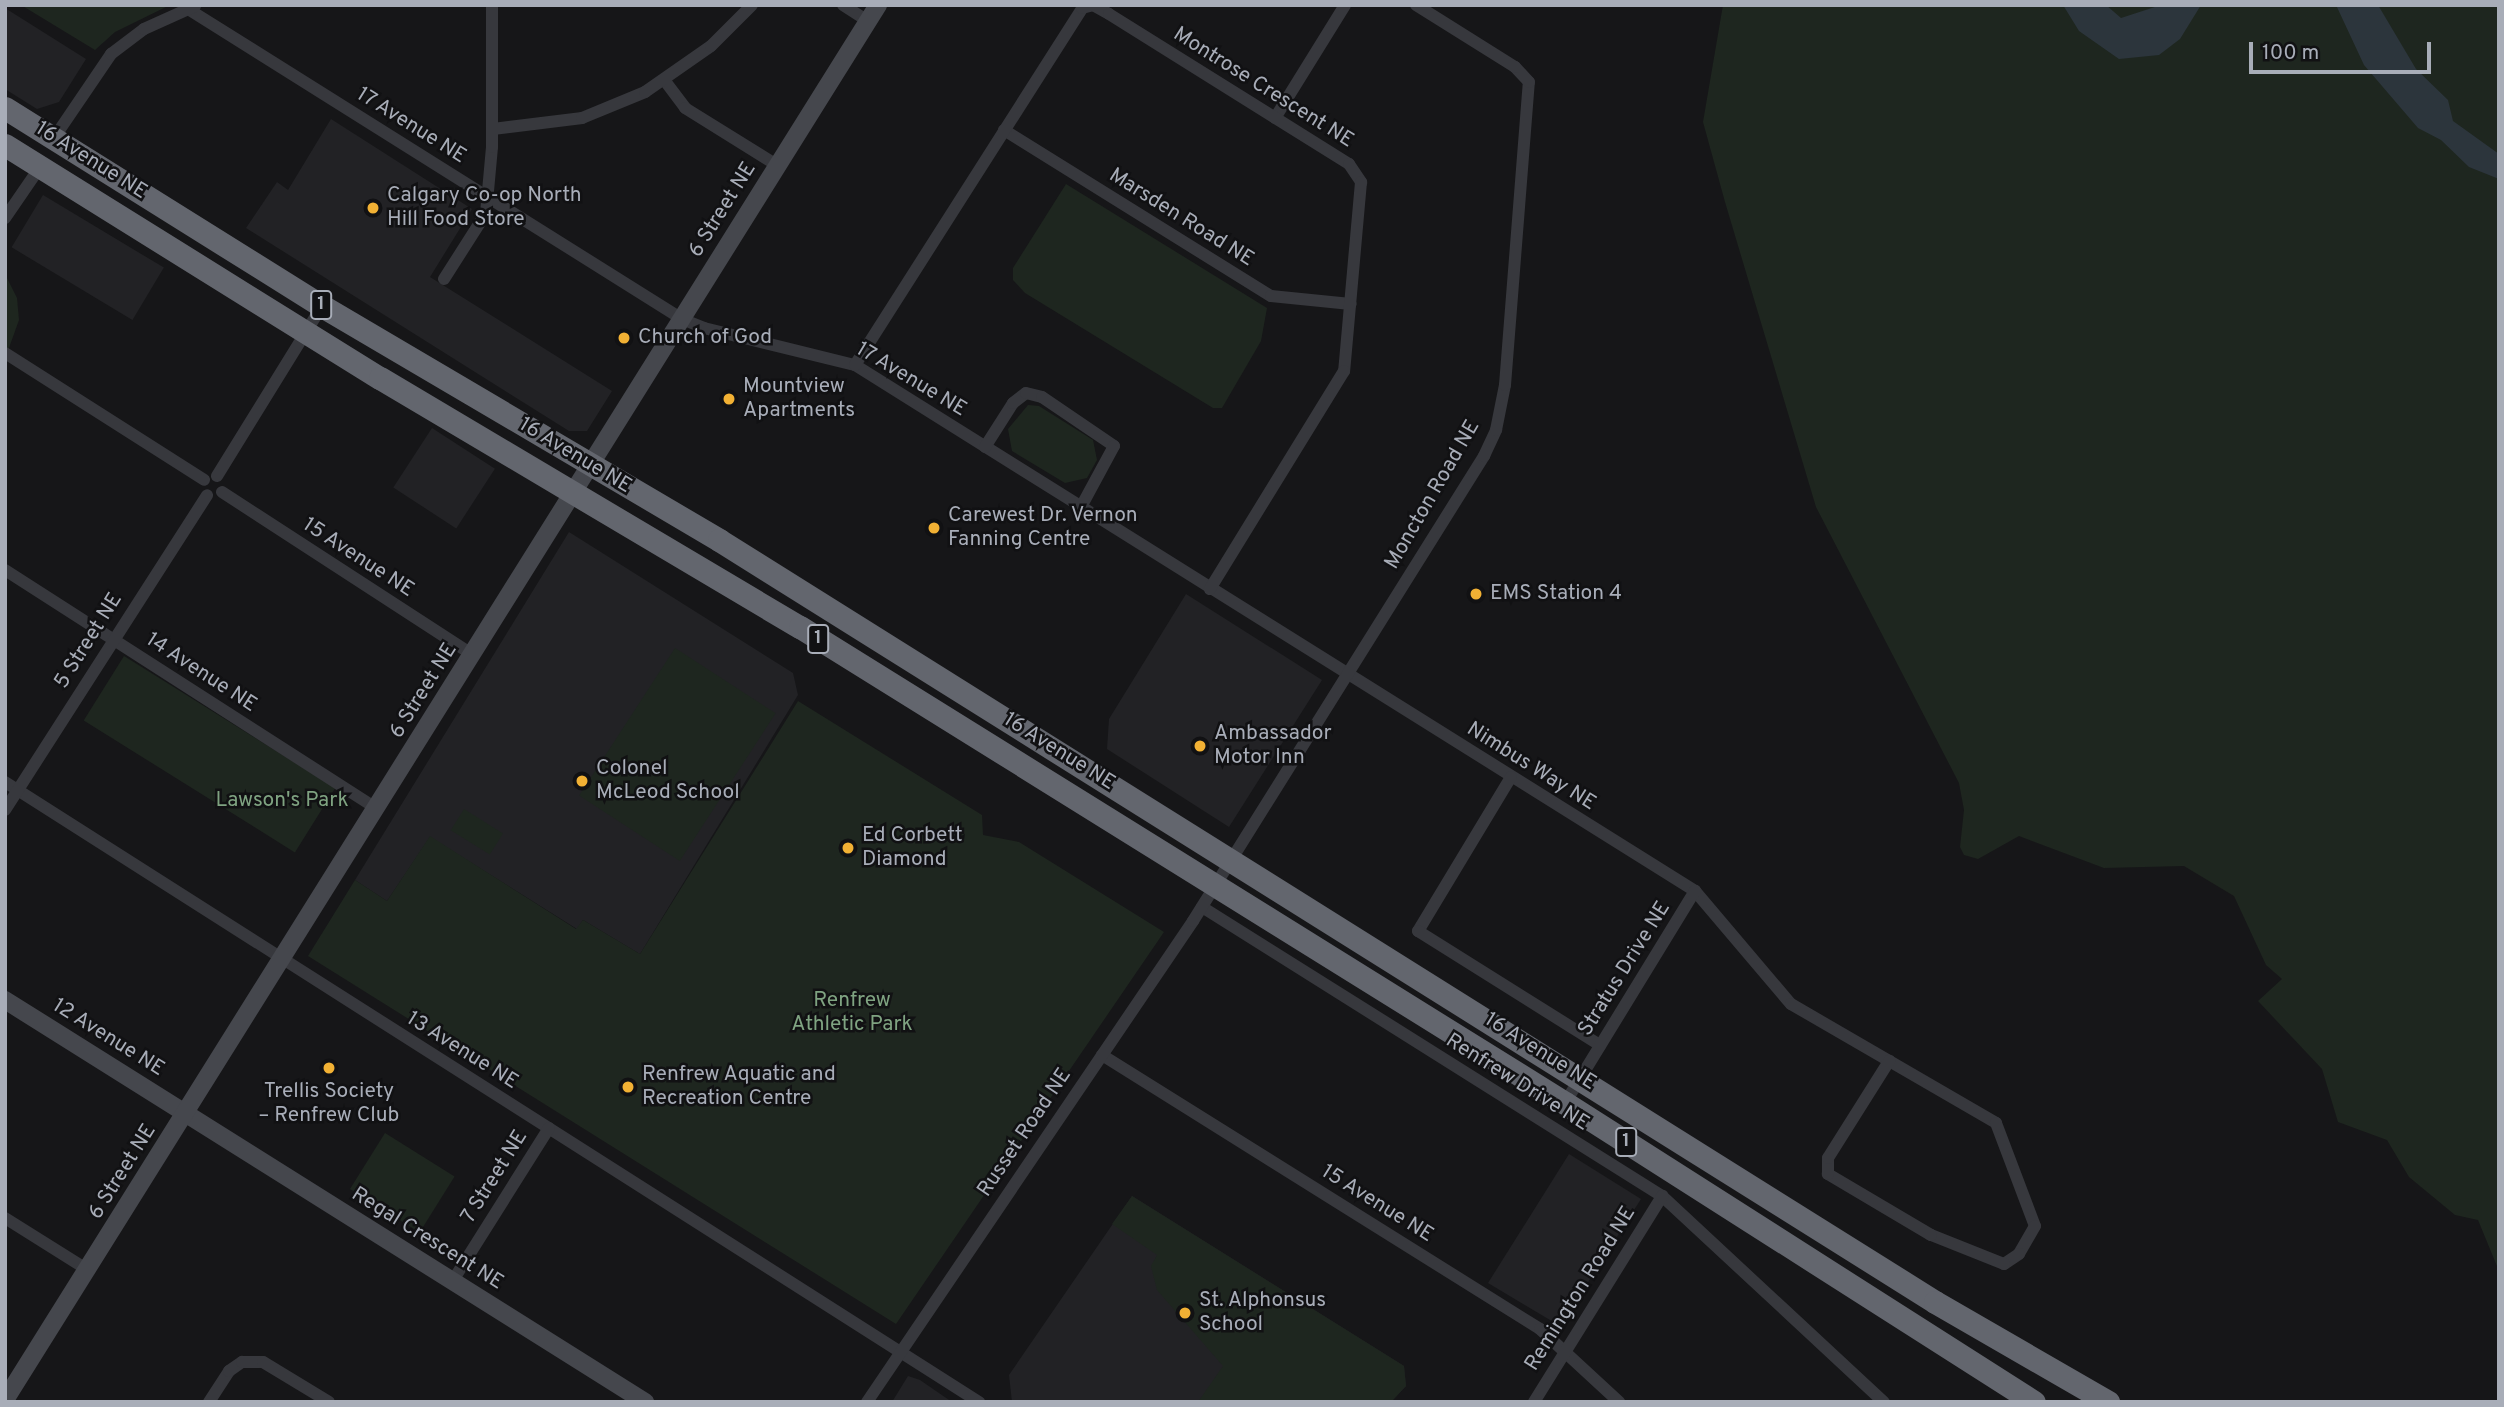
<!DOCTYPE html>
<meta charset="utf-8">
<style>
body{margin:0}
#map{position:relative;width:2504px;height:1407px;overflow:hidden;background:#161618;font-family:Overpass,sans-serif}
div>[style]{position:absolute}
.built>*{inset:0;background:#222225;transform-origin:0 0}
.green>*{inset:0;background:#1e261f;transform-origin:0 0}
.water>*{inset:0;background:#2c353c}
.street>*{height:12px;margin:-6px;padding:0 6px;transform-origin:6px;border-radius:6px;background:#37383d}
.secondary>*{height:18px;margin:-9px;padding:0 9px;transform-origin:9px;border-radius:9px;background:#45474d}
.highway>*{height:23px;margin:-11.5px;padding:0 11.5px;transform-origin:11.5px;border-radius:11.5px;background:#63666e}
.dots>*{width:19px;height:19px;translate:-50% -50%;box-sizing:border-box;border:4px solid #111113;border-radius:50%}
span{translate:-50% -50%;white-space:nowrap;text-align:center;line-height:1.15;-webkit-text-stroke:5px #111113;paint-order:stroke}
.shield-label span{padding:2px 5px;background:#111113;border:2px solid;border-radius:5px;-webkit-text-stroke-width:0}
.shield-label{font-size:19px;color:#a8adb8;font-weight:700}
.street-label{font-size:21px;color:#a8adb8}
.poi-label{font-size:21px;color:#a8adb8}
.left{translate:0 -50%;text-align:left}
.park-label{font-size:21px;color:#7fa381}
.frame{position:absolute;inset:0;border:7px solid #a8adb8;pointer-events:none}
.scale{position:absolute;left:2249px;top:42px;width:182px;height:32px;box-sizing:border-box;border:4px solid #a8adb8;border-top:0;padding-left:9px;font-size:21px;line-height:24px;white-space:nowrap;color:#a8adb8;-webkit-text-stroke:5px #111113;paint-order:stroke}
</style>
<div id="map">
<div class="built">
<div style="clip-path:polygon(5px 8px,86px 59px,59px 102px,37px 109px,5px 89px)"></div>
<div style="clip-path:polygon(331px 119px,472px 209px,430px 277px,612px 391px,587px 431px,569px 431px,246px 228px,277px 182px,288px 190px)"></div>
<div style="left:43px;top:195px;width:141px;height:61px;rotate:31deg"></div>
<div style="left:432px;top:428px;width:75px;height:71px;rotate:33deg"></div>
<div style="clip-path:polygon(569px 532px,793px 673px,798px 695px,640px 954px,583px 920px,577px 929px,430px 837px,387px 901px,355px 880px)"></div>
<div style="clip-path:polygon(1186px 594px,1322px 680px,1229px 827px,1107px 749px,1109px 719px)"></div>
<div style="clip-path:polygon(1569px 1154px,1641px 1199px,1562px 1323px,1555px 1323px,1488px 1283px)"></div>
<div style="clip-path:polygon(1132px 1196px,1404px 1366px,1406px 1386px,1391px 1402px,1012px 1402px,1009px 1375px)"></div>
<div style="clip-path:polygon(908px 1376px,920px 1380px,952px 1402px,892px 1402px)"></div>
</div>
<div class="green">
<div style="clip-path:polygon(21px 5px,170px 5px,115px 32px,95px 50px)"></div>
<div style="clip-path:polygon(1723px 5px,2499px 5px,2499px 1271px,2478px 1220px,2455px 1215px,2409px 1177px,2387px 1140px,2338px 1122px,2322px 1069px,2258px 1001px,2282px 979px,2266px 965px,2234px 896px,2184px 866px,2104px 868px,2019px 836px,1978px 859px,1964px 855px,1960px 847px,1964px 810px,1959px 783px,1816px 507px,1725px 202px,1703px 122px)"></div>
<div style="clip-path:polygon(1066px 184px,1267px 308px,1261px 341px,1222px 408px,1213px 408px,1025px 293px,1013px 280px,1013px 268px)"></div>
<div style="clip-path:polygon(5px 274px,17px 298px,19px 320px,5px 359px)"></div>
<div style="clip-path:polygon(1028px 405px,1039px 406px,1093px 440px,1097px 460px,1087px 478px,1065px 483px,1012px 451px,1008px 429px)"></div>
<div style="left:675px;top:648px;width:120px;height:176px;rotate:33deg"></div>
<div style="left:124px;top:656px;width:249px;height:76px;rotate:32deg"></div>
<div style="clip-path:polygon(798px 701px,982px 815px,983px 835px,1019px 842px,1164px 932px,896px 1324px,308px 956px,355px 880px,387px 901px,430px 836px,576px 929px,583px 920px,640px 954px)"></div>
<div style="left:464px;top:809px;width:46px;height:25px;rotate:32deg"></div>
<div style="left:385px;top:1133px;width:82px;height:66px;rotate:32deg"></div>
<div style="clip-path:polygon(1132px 1196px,1404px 1366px,1406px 1386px,1391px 1402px,1198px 1402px,1223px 1366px,1157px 1290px,1151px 1266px,1157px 1255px,1112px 1224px)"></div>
</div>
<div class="water">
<div style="clip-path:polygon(2063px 5px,2106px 5px,2121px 18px,2161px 5px,2201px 5px,2180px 39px,2159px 55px,2119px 59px,2079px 31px)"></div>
<div style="clip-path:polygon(2336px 5px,2378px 5px,2416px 69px,2448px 100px,2453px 121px,2499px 154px,2499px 179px,2469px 167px,2441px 140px,2418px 128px,2364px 65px)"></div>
</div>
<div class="street">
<div style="left:843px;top:5px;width:30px;rotate:33deg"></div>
<div style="left:188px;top:9px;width:583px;rotate:32.11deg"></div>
<div style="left:682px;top:319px;width:24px;rotate:22deg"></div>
<div style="left:704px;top:328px;width:155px;rotate:13.8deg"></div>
<div style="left:855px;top:365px;width:991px;rotate:32.05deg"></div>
<div style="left:1695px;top:891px;width:148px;rotate:49.7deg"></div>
<div style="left:1791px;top:1004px;width:237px;rotate:30.1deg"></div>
<div style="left:1996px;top:1123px;width:110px;rotate:69.3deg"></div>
<div style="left:2035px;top:1226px;width:32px;rotate:120deg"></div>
<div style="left:2019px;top:1254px;width:18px;rotate:146deg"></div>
<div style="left:2004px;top:1264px;width:79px;rotate:-158.3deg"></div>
<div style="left:1931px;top:1235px;width:120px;rotate:-149.4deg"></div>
<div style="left:1828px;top:1174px;width:16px;rotate:-90deg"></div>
<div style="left:1828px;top:1158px;width:115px;rotate:-57.8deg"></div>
<div style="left:665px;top:81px;width:34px;rotate:53deg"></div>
<div style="left:685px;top:108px;width:110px;rotate:31.9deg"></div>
<div style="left:1275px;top:118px;width:133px;rotate:-58.2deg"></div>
<div style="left:493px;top:129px;width:90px;rotate:-7deg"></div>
<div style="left:582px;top:118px;width:68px;rotate:-22.4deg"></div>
<div style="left:645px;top:92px;width:80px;rotate:-34.9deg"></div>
<div style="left:711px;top:46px;width:58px;rotate:-45deg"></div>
<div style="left:1004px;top:130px;width:314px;rotate:31.9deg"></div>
<div style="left:1271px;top:296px;width:80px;rotate:5.7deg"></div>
<div style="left:54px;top:138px;width:102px;rotate:-55.8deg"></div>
<div style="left:111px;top:54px;width:41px;rotate:-37.1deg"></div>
<div style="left:144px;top:29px;width:56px;rotate:-24.3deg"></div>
<div style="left:5px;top:218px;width:62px;rotate:-55.5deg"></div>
<div style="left:444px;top:279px;width:78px;rotate:-57.5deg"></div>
<div style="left:486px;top:213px;width:66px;rotate:-84.8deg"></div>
<div style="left:492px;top:147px;width:142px;rotate:-90deg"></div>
<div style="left:5px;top:353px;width:236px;rotate:32.5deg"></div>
<div style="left:855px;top:365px;width:423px;rotate:-57.5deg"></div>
<div style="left:1082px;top:8px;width:11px;rotate:-15deg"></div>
<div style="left:1093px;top:5px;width:18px;rotate:29deg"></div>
<div style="left:1109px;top:14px;width:283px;rotate:32deg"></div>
<div style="left:1349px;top:164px;width:22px;rotate:56deg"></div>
<div style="left:1361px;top:182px;width:190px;rotate:95.1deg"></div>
<div style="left:1344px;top:371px;width:256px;rotate:121.6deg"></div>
<div style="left:985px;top:447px;width:52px;rotate:-57.5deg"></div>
<div style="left:1013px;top:403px;width:16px;rotate:-38deg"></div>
<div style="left:1026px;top:393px;width:16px;rotate:14deg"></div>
<div style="left:1042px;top:397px;width:87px;rotate:34.2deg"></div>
<div style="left:1114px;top:446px;width:69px;rotate:118.4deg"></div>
<div style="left:217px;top:476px;width:200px;rotate:-58.3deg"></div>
<div style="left:222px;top:492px;width:299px;rotate:33deg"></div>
<div style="left:5px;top:570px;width:442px;rotate:32.7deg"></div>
<div style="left:1511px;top:777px;width:180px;rotate:121.1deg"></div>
<div style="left:1418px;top:931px;width:215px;rotate:32.1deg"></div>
<div style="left:5px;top:782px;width:1155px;rotate:32.48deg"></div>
<div style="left:5px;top:810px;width:374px;rotate:-57.3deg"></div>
<div style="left:1202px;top:907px;width:543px;rotate:32.14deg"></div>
<div style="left:1662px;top:1196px;width:303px;rotate:42.9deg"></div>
<div style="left:1102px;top:1055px;width:517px;rotate:32.03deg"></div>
<div style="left:1540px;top:1329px;width:108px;rotate:42.7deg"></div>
<div style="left:1565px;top:1103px;width:249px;rotate:-58.5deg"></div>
<div style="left:5px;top:1218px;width:98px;rotate:32.1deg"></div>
<div style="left:452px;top:1282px;width:182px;rotate:-57.8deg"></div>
<div style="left:209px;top:1402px;width:37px;rotate:-57deg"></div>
<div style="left:229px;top:1371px;width:16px;rotate:-35deg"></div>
<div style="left:242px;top:1362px;width:21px"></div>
<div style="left:263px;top:1362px;width:77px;rotate:31.2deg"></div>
<div style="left:867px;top:1402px;width:581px;rotate:-55.87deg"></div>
<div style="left:1193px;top:921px;width:549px;rotate:-57.96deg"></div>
<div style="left:1484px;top:456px;width:29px;rotate:-65deg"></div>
<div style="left:1496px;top:430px;width:46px;rotate:-78.7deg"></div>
<div style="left:1505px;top:385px;width:304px;rotate:-85.5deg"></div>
<div style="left:1529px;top:82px;width:21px;rotate:-133deg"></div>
<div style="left:1515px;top:67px;width:117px;rotate:-147.9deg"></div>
<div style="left:1534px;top:1402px;width:243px;rotate:-58.1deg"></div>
</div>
<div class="secondary">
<div style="left:5px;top:1000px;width:756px;rotate:32.13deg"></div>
<div style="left:5px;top:1400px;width:1646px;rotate:-57.96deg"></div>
</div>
<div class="highway">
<div style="left:5px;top:108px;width:374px;rotate:32deg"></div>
<div style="left:322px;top:306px;width:461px;rotate:30.5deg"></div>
<div style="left:719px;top:540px;width:1435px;rotate:32.07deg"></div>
<div style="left:1935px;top:1302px;width:200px;rotate:30deg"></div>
<div style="left:5px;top:145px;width:441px;rotate:31.9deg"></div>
<div style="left:380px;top:378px;width:488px;rotate:30.7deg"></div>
<div style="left:800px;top:627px;width:901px;rotate:31.89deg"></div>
<div style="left:1565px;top:1103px;width:556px;rotate:32.52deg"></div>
</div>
<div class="dots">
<div style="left:373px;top:208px;background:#f2b134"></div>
<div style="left:624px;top:338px;background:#f2b134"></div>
<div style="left:729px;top:399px;background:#f2b134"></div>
<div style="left:934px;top:528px;background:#f2b134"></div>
<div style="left:1476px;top:594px;background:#f2b134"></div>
<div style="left:1200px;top:746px;background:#f2b134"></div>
<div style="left:582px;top:781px;background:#f2b134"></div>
<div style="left:848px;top:848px;background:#f2b134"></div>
<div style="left:329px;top:1068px;background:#f2b134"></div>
<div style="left:628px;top:1087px;background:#f2b134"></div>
<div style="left:1185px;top:1313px;background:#f2b134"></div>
</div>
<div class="shield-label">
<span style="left:321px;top:305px">1</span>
<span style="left:818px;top:639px">1</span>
<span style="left:1626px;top:1142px">1</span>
</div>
<div class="street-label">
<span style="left:1263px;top:88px;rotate:32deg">Montrose Crescent NE</span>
<span style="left:411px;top:126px;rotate:32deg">17 Avenue NE</span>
<span style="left:91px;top:161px;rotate:32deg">16 Avenue NE</span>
<span style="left:723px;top:210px;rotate:-58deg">6 Street NE</span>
<span style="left:1181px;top:218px;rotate:32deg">Marsden Road NE</span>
<span style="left:911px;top:380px;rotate:31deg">17 Avenue NE</span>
<span style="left:575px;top:456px;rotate:31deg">16 Avenue NE</span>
<span style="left:1433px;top:495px;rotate:-60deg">Moncton Road NE</span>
<span style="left:358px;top:558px;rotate:33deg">15 Avenue NE</span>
<span style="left:89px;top:641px;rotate:-58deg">5 Street NE</span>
<span style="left:201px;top:673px;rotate:33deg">14 Avenue NE</span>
<span style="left:424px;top:691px;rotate:-58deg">6 Street NE</span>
<span style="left:1059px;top:752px;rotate:32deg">16 Avenue NE</span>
<span style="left:1531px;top:767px;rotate:32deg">Nimbus Way NE</span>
<span style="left:1625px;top:969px;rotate:-58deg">Stratus Drive NE</span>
<span style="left:108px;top:1038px;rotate:32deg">12 Avenue NE</span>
<span style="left:462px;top:1051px;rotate:32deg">13 Avenue NE</span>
<span style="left:1540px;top:1052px;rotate:32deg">16 Avenue NE</span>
<span style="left:1517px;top:1083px;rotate:32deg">Renfrew Drive NE</span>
<span style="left:1025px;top:1133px;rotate:-56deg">Russet Road NE</span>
<span style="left:123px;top:1172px;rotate:-58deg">6 Street NE</span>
<span style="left:495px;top:1177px;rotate:-58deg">7 Street NE</span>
<span style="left:1377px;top:1204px;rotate:32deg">15 Avenue NE</span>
<span style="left:427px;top:1239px;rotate:32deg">Regal Crescent NE</span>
<span style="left:1581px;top:1289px;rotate:-58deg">Remington Road NE</span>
</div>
<div class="poi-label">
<span class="left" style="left:387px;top:208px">Calgary Co-op North<br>Hill Food Store</span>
<span class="left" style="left:638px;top:338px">Church of God</span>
<span class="left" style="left:743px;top:399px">Mountview<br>Apartments</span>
<span class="left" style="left:948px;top:528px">Carewest Dr. Vernon<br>Fanning Centre</span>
<span class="left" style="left:1490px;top:594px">EMS Station 4</span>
<span class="left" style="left:1214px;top:746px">Ambassador<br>Motor Inn</span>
<span class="left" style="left:596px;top:781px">Colonel<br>McLeod School</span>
<span class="left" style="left:862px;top:848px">Ed Corbett<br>Diamond</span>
<span class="left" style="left:642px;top:1087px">Renfrew Aquatic and<br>Recreation Centre</span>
<span style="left:329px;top:1104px">Trellis Society<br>– Renfrew Club</span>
<span class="left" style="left:1199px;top:1313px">St. Alphonsus<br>School</span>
</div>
<div class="park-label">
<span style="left:282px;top:801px">Lawson's Park</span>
<span style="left:852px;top:1013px">Renfrew<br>Athletic Park</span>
</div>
<div class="frame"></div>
<div class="scale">100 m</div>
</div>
